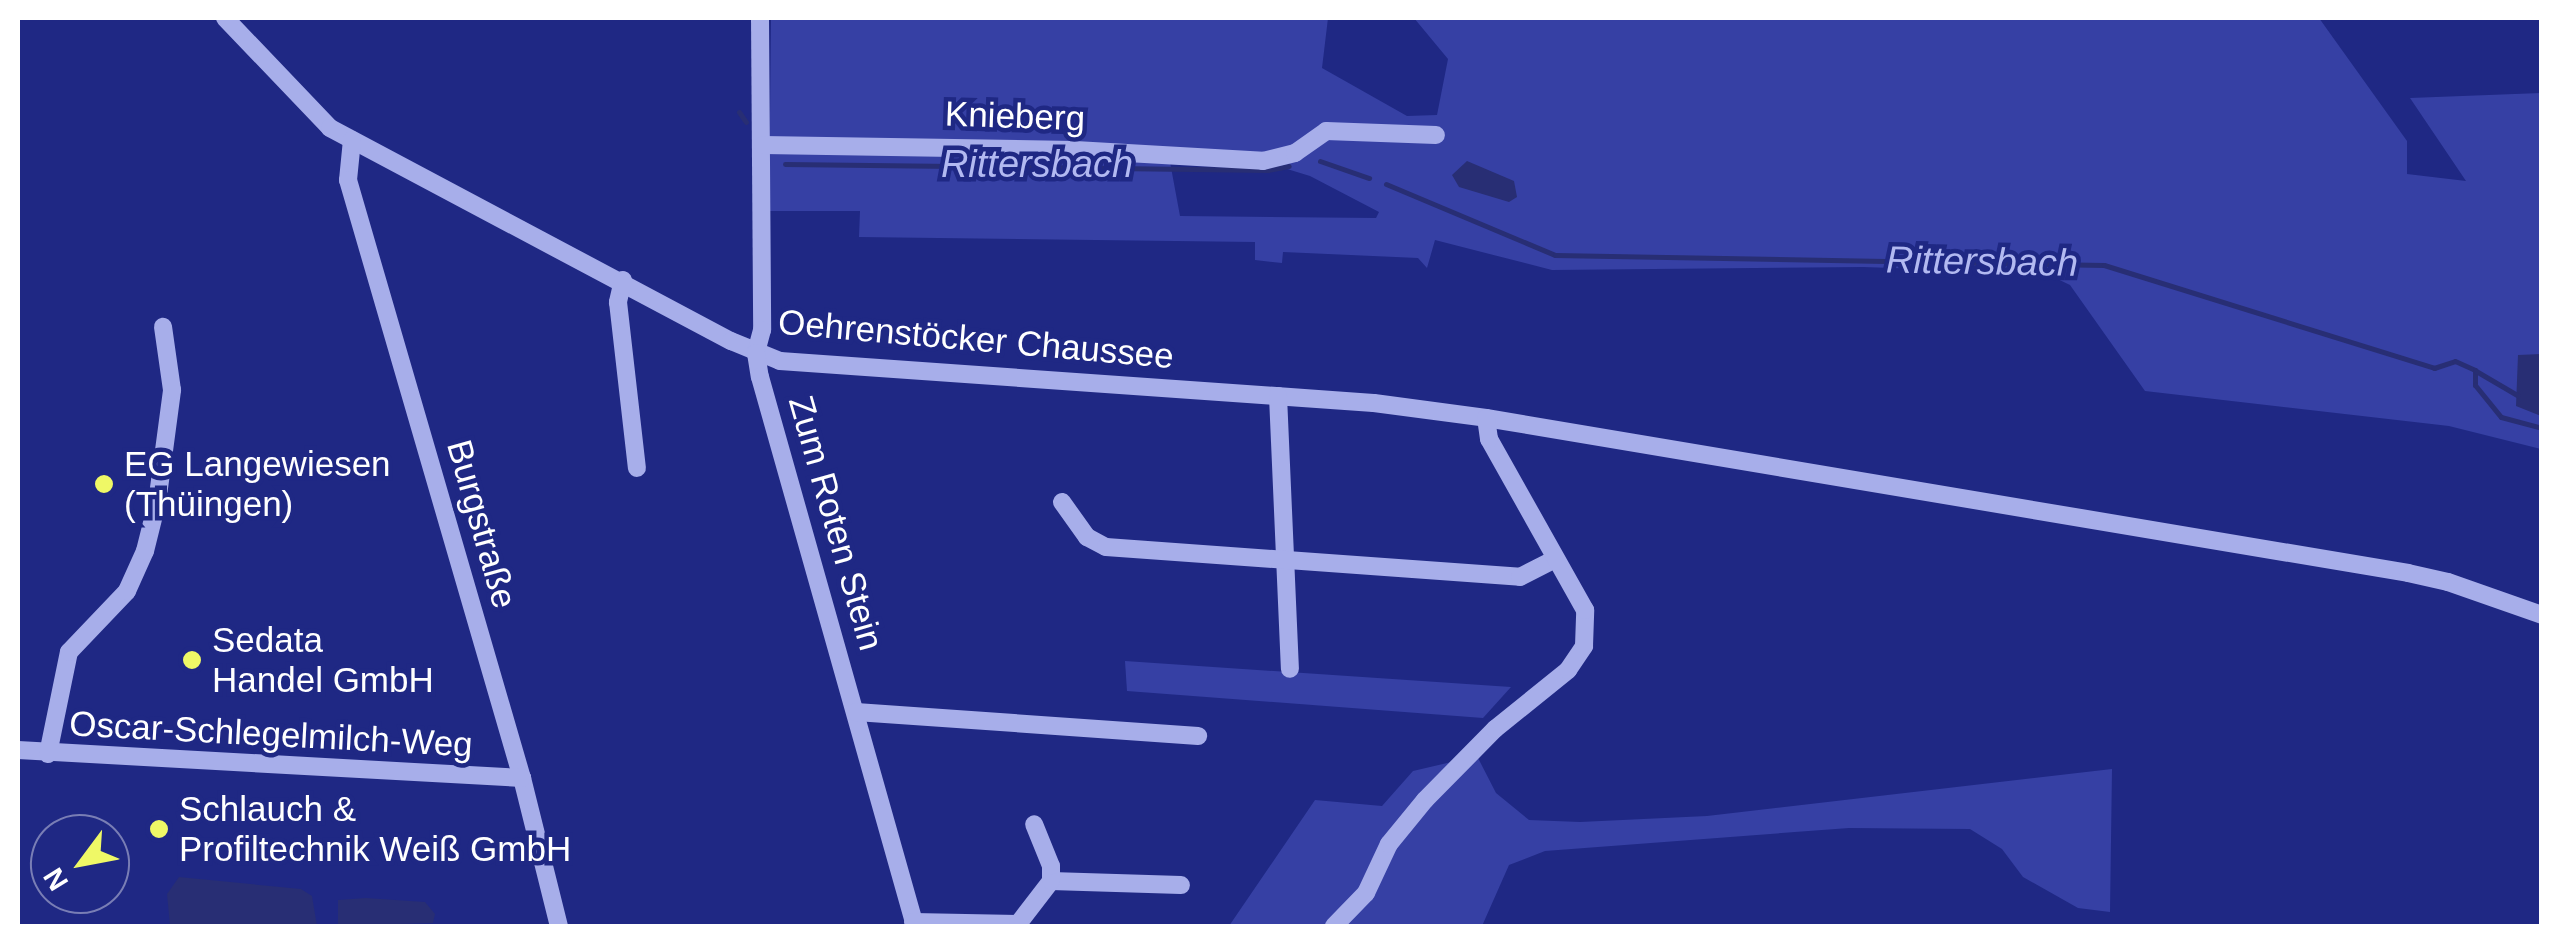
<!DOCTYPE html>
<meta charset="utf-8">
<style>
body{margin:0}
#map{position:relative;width:2559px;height:944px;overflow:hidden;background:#1f2884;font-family:Helvetica,sans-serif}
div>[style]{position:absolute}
.green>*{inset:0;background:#3640a4}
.water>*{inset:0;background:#282e74}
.stream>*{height:5px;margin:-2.5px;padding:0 2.5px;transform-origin:2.5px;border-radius:2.5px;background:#282e74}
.minor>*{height:18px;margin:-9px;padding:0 9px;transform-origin:9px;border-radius:9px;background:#a7aeea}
.dots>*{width:28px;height:28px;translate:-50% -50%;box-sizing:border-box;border:5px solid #1f2884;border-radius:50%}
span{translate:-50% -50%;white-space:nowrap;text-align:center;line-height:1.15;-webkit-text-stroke:9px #1f2884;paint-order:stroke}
.street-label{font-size:35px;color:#fff}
.poi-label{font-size:35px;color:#fff}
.left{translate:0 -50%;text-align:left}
.water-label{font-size:38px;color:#b2b9f1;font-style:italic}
.frame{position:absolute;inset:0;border:20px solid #fff;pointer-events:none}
.north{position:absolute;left:30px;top:814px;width:100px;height:100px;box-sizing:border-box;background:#1f2884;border:2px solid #797eb5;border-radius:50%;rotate:238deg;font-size:28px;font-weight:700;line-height:40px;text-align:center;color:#fff}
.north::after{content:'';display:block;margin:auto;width:35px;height:45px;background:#eff866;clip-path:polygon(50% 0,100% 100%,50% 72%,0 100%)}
</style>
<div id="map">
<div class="green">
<div style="clip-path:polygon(evenodd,771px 18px,1328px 18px,1322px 68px,1407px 116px,1437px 115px,1448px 59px,1414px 18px,2319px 18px,2407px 141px,2407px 174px,2466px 181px,2410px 98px,2541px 93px,2541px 449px,2449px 426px,2145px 391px,2070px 285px,2045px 273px,1863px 267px,1552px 270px,1435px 240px,1427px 268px,1418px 258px,1283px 252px,1282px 263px,1255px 260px,1255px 242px,859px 237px,860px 211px,769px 211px,771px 18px,1170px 162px,1274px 165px,1310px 176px,1379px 212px,1376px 218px,1180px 216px,1170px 162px)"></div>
<div style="clip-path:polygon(1125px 661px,1511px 687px,1483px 718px,1127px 691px)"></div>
<div style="clip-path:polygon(1477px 756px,1496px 793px,1529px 820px,1580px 822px,1707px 816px,2112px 769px,2110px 912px,2078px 908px,2023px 877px,2002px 849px,1970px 829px,1849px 828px,1545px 851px,1509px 865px,1482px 926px,1229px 926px,1315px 800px,1382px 806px,1413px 771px)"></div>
</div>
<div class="water">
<div style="clip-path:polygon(1467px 161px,1514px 181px,1517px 197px,1509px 202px,1459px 187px,1452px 175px)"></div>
<div style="clip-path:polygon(2541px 354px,2542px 354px,2541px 416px,2516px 406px,2518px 355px)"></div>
<div style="clip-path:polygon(179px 877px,301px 889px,312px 896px,317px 926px,170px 926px,167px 894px)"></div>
<div style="clip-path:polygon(366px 898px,425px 902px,435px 914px,433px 923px,338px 926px,338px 900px)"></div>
</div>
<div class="stream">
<div style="left:739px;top:112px;width:12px;rotate:55deg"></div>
<div style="left:1320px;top:161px;width:52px;rotate:19.1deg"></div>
<div style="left:785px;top:164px;width:483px;rotate:0.7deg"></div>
<div style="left:1268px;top:170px;width:21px;rotate:-11deg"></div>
<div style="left:1386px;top:184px;width:183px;rotate:22.8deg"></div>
<div style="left:1555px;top:255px;width:549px;rotate:1.04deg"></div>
<div style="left:2104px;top:265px;width:346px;rotate:17.3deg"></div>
<div style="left:2434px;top:368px;width:22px;rotate:-18deg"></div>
<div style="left:2455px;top:361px;width:22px;rotate:24deg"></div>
<div style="left:2475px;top:370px;width:15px;rotate:90deg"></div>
<div style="left:2475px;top:385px;width:41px;rotate:50.9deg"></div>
<div style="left:2501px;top:417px;width:42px;rotate:15deg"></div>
<div style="left:2476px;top:371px;width:48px;rotate:30.3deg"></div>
</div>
<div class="minor">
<div style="left:225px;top:18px;width:152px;rotate:46.3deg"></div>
<div style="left:330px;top:128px;width:454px;rotate:28deg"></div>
<div style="left:731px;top:341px;width:53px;rotate:22.2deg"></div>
<div style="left:780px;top:361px;width:595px;rotate:4.04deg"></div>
<div style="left:1374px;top:403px;width:113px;rotate:7.6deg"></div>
<div style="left:1486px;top:418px;width:935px;rotate:9.54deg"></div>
<div style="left:2408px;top:573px;width:41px;rotate:12.7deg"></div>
<div style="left:2448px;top:582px;width:100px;rotate:19.3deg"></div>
<div style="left:760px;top:18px;width:312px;rotate:89.6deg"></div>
<div style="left:762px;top:330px;width:24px;rotate:105deg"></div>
<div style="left:756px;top:353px;width:24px;rotate:81deg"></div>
<div style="left:760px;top:377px;width:570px;rotate:74.23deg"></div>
<div style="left:352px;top:140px;width:40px;rotate:95.7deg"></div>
<div style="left:348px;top:180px;width:623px;rotate:73.78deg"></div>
<div style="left:522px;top:778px;width:153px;rotate:76deg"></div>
<div style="left:763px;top:145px;width:312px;rotate:0.9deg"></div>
<div style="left:1075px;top:150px;width:188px;rotate:3.3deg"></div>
<div style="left:1263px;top:161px;width:33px;rotate:-14deg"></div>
<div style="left:1295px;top:153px;width:38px;rotate:-35deg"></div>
<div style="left:1326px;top:131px;width:110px;rotate:2.1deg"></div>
<div style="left:623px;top:280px;width:23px;rotate:103deg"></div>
<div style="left:618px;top:302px;width:167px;rotate:83.5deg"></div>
<div style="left:1278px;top:396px;width:273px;rotate:87.5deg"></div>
<div style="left:1062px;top:502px;width:43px;rotate:54.5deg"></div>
<div style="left:1087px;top:537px;width:21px;rotate:28deg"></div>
<div style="left:1106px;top:547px;width:415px;rotate:4.1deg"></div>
<div style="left:1520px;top:577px;width:39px;rotate:-27deg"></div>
<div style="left:856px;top:712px;width:343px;rotate:4deg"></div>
<div style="left:18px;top:750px;width:505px;rotate:3.18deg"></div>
<div style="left:48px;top:754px;width:104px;rotate:-78.4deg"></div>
<div style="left:69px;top:652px;width:84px;rotate:-46.4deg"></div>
<div style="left:127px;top:591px;width:44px;rotate:-65.8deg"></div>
<div style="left:145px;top:551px;width:49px;rotate:-76deg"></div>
<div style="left:157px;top:503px;width:114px;rotate:-82.4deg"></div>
<div style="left:172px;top:390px;width:64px;rotate:-98.1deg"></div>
<div style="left:1051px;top:881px;width:130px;rotate:1.8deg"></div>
<div style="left:913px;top:922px;width:105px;rotate:1.1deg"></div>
<div style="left:1018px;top:924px;width:54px;rotate:-52.5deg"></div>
<div style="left:1051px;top:881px;width:15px;rotate:-90deg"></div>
<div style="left:1051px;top:866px;width:45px;rotate:-112deg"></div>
<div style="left:1334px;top:926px;width:46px;rotate:-45.9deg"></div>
<div style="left:1366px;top:893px;width:54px;rotate:-64.9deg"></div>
<div style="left:1389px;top:844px;width:57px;rotate:-50.7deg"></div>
<div style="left:1425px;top:800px;width:100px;rotate:-45.4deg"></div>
<div style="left:1495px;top:729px;width:94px;rotate:-38.9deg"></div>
<div style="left:1568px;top:670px;width:29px;rotate:-56deg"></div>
<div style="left:1584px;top:646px;width:36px;rotate:-88deg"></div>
<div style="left:1585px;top:610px;width:196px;rotate:-119.3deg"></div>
<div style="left:1489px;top:439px;width:21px;rotate:-98deg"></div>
</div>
<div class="dots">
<div style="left:104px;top:484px;background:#eff866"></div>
<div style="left:192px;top:660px;background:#eff866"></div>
<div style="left:159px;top:829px;background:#eff866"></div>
</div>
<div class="street-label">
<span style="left:1015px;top:116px;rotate:2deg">Knieberg</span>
<span style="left:976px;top:339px;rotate:5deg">Oehrenstöcker Chaussee</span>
<span style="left:836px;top:523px;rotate:74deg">Zum Roten Stein</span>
<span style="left:482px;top:524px;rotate:74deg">Burgstraße</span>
<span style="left:271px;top:734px;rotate:3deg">Oscar-Schlegelmilch-Weg</span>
</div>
<div class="poi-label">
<span class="left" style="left:124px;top:484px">EG Langewiesen<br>(Thüingen)</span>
<span class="left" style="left:212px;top:660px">Sedata<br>Handel GmbH</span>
<span class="left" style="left:179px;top:829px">Schlauch &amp;<br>Profiltechnik Weiß GmbH</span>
</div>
<div class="water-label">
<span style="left:1037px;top:165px">Rittersbach</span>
<span style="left:1982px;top:262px;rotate:1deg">Rittersbach</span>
</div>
<div class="frame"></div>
<div class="north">N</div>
</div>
